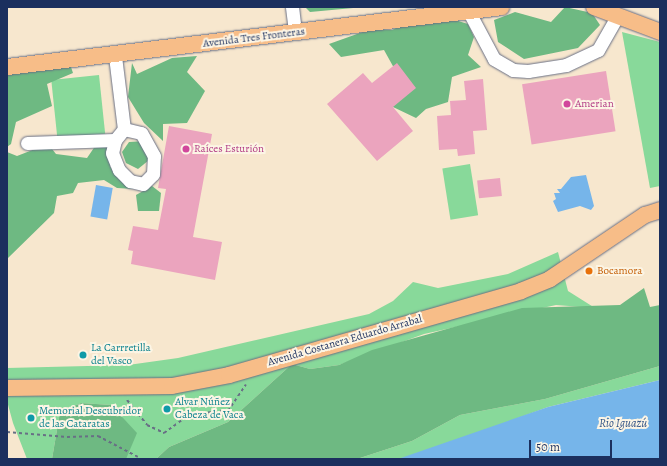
<!DOCTYPE html>
<meta charset="utf-8">
<style>
body{margin:0}
#map{position:relative;width:667px;height:466px;overflow:hidden;background:#f7e7ce;font-family:Alegreya,serif}
div>[style]{position:absolute}
.green>*{inset:0;background:#88d99a;transform-origin:0 0}
.forest>*{inset:0;background:#6eb982}
.water>*{inset:0;background:#76b5ea;transform-origin:0 0}
.building>*{inset:0;background:#eba4be;transform-origin:0 0}
.path>*{height:2px;margin-top:-1px;transform-origin:0;background:repeating-linear-gradient(90deg,#686f85 0 3px,transparent 0 6px)}
.roads{filter:drop-shadow(0 0 1px #686f85) drop-shadow(0 0 1px #686f85)}
.minor>*{height:13px;margin:-6.5px;padding:0 6.5px;transform-origin:6.5px;border-radius:6.5px;background:#fff}
.major>*{height:16px;margin:-8px;padding:0 8px;transform-origin:8px;border-radius:8px;background:#f7bd88}
.dots>*{width:11px;height:11px;translate:-50% -50%;box-sizing:border-box;border:2px solid #fcf5e5;border-radius:50%}
span{translate:-50% -50%;white-space:nowrap;text-align:center;line-height:1.15;-webkit-text-stroke:4px #fcf5e5;paint-order:stroke}
.street-label{font-size:11px;color:#1b2f5e}
.hotel-label{font-size:11px;color:#b23c85}
.left{translate:0 -50%;text-align:left}
.food-label{font-size:11px;color:#c56008}
.culture-label{font-size:11px;color:#0d838f}
.water-label{font-size:12px;color:#365788;font-style:italic}
.frame{position:absolute;inset:0;border:8px solid #1b2f5e;pointer-events:none}
.scale{position:absolute;left:529px;top:440px;width:83px;height:18px;box-sizing:border-box;border:2px solid #1b2f5e;border-top:0;padding-left:5px;font-size:12px;line-height:14px;white-space:nowrap;color:#1b2f5e;-webkit-text-stroke:3px #fcf5e5;paint-order:stroke}
</style>
<div id="map">
<div class="green">
<div style="clip-path:polygon(622px 32px,660px 42px,660px 186px,650px 188px)"></div>
<div style="left:99px;top:75px;width:59px;height:48px;rotate:84deg"></div>
<div style="left:470px;top:164px;width:52px;height:28px;rotate:81deg"></div>
<div style="clip-path:polygon(558px 252px,568px 291px,595px 308px,556px 305px,424px 334px,339px 365px,310px 369px,292px 364px,228px 422px,169px 447px,156px 459px,126px 459px,111px 405px,81px 403px,60px 412px,52px 459px,27px 459px,13px 423px,7px 401px,7px 368px,128px 365px,178px 358px,369px 314px,393px 301px,413px 282px,438px 288px,508px 274px)"></div>
<div style="clip-path:polygon(660px 366px,660px 380px,548px 407px,423px 453px,398px 459px,357px 459px,412px 441px,460px 415px,545px 399px)"></div>
</div>
<div class="forest">
<div style="clip-path:polygon(305px 7px,364px 7px,310px 12px)"></div>
<div style="clip-path:polygon(565px 7px,592px 13px,600px 25px,578px 48px,524px 59px,498px 42px,494px 20px,515px 12px,551px 22px)"></div>
<div style="clip-path:polygon(442px 16px,468px 24px,474px 37px,468px 55px,481px 67px,452px 77px,448px 102px,426px 109px,416px 118px,393px 107px,394px 68px,384px 50px,341px 57px,329px 44px,371px 29px,392px 30px,410px 21px)"></div>
<div style="clip-path:polygon(197px 56px,187px 72px,205px 91px,187px 123px,163px 124px,163px 141px,144px 123px,128px 97px,132px 63px,137px 74px,172px 58px)"></div>
<div style="clip-path:polygon(71px 67px,73px 73px,47px 84px,52px 106px,16px 122px,11px 144px,7px 147px,7px 74px)"></div>
<div style="clip-path:polygon(100px 139px,112px 153px,110px 167px,119px 170px,134px 189px,117px 188px,104px 180px,78px 183px,73px 193px,57px 196px,54px 213px,7px 259px,7px 152px,17px 156px,48px 144px,56px 154px,87px 158px)"></div>
<div style="clip-path:polygon(146px 141px,154px 156px,138px 169px,126px 163px,122px 152px,129px 142px)"></div>
<div style="clip-path:polygon(152px 186px,161px 193px,159px 211px,138px 211px,136px 195px)"></div>
<div style="clip-path:polygon(644px 288px,650px 307px,660px 305px,660px 366px,545px 399px,460px 415px,412px 441px,357px 459px,156px 459px,169px 447px,228px 422px,292px 364px,310px 369px,339px 365px,372px 350px,522px 308px,620px 305px)"></div>
<div style="clip-path:polygon(81px 403px,111px 405px,137px 433px,126px 459px,52px 459px,60px 412px)"></div>
</div>
<div class="water">
<div style="clip-path:polygon(586px 175px,594px 206px,591px 210px,580px 206px,558px 212px,553px 201px,556px 199px,554px 193px,560px 193px,557px 189px,561px 189px,571px 177px)"></div>
<div style="left:96px;top:185px;width:17px;height:32px;rotate:10deg"></div>
<div style="clip-path:polygon(660px 380px,660px 459px,398px 459px,548px 407px)"></div>
</div>
<div class="building">
<div style="clip-path:polygon(397px 63px,416px 88px,393px 107px,413px 131px,377px 161px,327px 104px,363px 73px,372px 83px)"></div>
<div style="left:606px;top:71px;width:61px;height:85px;rotate:81deg"></div>
<div style="clip-path:polygon(483px 79px,487px 130px,473px 131px,475px 154px,458px 156px,457px 149px,439px 150px,437px 116px,451px 115px,450px 101px,466px 100px,464px 81px)"></div>
<div style="clip-path:polygon(169px 126px,212px 134px,193px 237px,222px 242px,215px 280px,131px 264px,133px 251px,128px 250px,133px 226px,158px 230px,166px 189px,158px 188px)"></div>
<div style="left:500px;top:178px;width:18px;height:23px;rotate:84deg"></div>
</div>
<div class="path">
<div style="left:127px;top:400px;width:32px;rotate:51deg"></div>
<div style="left:147px;top:425px;width:19px;rotate:25deg"></div>
<div style="left:164px;top:433px;width:32px;rotate:-36deg"></div>
<div style="left:190px;top:414px;width:38px;rotate:-5deg"></div>
<div style="left:228px;top:411px;width:32px;rotate:-56deg"></div>
<div style="left:7px;top:432px;width:60px;rotate:4.8deg"></div>
<div style="left:67px;top:437px;width:31px;rotate:-2deg"></div>
<div style="left:98px;top:436px;width:45px;rotate:27.7deg"></div>
</div>
<div class="roads">
<div class="minor">
<div style="left:292px;top:7px;width:26px;rotate:83deg"></div>
<div style="left:469px;top:12px;width:53px;rotate:62deg"></div>
<div style="left:494px;top:59px;width:22px;rotate:30deg"></div>
<div style="left:513px;top:70px;width:15px;rotate:4deg"></div>
<div style="left:528px;top:71px;width:38px;rotate:-9deg"></div>
<div style="left:566px;top:65px;width:35px;rotate:-25deg"></div>
<div style="left:598px;top:50px;width:40px;rotate:-60.3deg"></div>
<div style="left:115px;top:56px;width:74px;rotate:83deg"></div>
<div style="left:124px;top:129px;width:14px;rotate:129deg"></div>
<div style="left:115px;top:140px;width:13px;rotate:103deg"></div>
<div style="left:112px;top:153px;width:18px;rotate:68deg"></div>
<div style="left:119px;top:170px;width:16px;rotate:45deg"></div>
<div style="left:130px;top:181px;width:13px;rotate:13deg"></div>
<div style="left:143px;top:184px;width:14px;rotate:-45deg"></div>
<div style="left:153px;top:174px;width:18px;rotate:-87deg"></div>
<div style="left:154px;top:156px;width:26px;rotate:-119deg"></div>
<div style="left:141px;top:133px;width:17px;rotate:-167deg"></div>
<div style="left:27px;top:143px;width:88px;rotate:-2deg"></div>
</div>
<div class="major">
<div style="left:594px;top:7px;width:71px;rotate:20.7deg"></div>
<div style="left:7px;top:67px;width:498px;rotate:-6.9deg"></div>
<div style="left:7px;top:388px;width:165px;rotate:-0.7deg"></div>
<div style="left:172px;top:386px;width:58px;rotate:-10.9deg"></div>
<div style="left:229px;top:375px;width:304px;rotate:-16deg"></div>
<div style="left:521px;top:291px;width:31px;rotate:-22deg"></div>
<div style="left:550px;top:279px;width:115px;rotate:-34deg"></div>
<div style="left:645px;top:215px;width:16px;rotate:-18deg"></div>
</div>
</div>
<div class="dots">
<div style="left:567px;top:104px;background:#d1479c"></div>
<div style="left:186px;top:149px;background:#d1479c"></div>
<div style="left:589px;top:271px;background:#e8710a"></div>
<div style="left:83px;top:355px;background:#0f9aa8"></div>
<div style="left:167px;top:409px;background:#0f9aa8"></div>
<div style="left:31px;top:418px;background:#0f9aa8"></div>
</div>
<div class="street-label">
<span style="left:254px;top:38px;rotate:-7deg">Avenida Tres Fronteras</span>
<span style="left:345px;top:341px;rotate:-16deg">Avenida Costanera Eduardo Arrabal</span>
</div>
<div class="hotel-label">
<span class="left" style="left:575px;top:104px">Amerian</span>
<span class="left" style="left:194px;top:149px">Raíces Esturión</span>
</div>
<div class="food-label">
<span class="left" style="left:597px;top:271px">Bocamora</span>
</div>
<div class="culture-label">
<span class="left" style="left:91px;top:355px">La Carrretilla<br>del Vasco</span>
<span class="left" style="left:175px;top:409px">Alvar Núñez<br>Cabeza de Vaca</span>
<span class="left" style="left:39px;top:418px">Memorial Descubridor<br>de las Cataratas</span>
</div>
<div class="water-label">
<span style="left:623px;top:424px">Rio Iguazú</span>
</div>
<div class="frame"></div>
<div class="scale">50 m</div>
</div>
